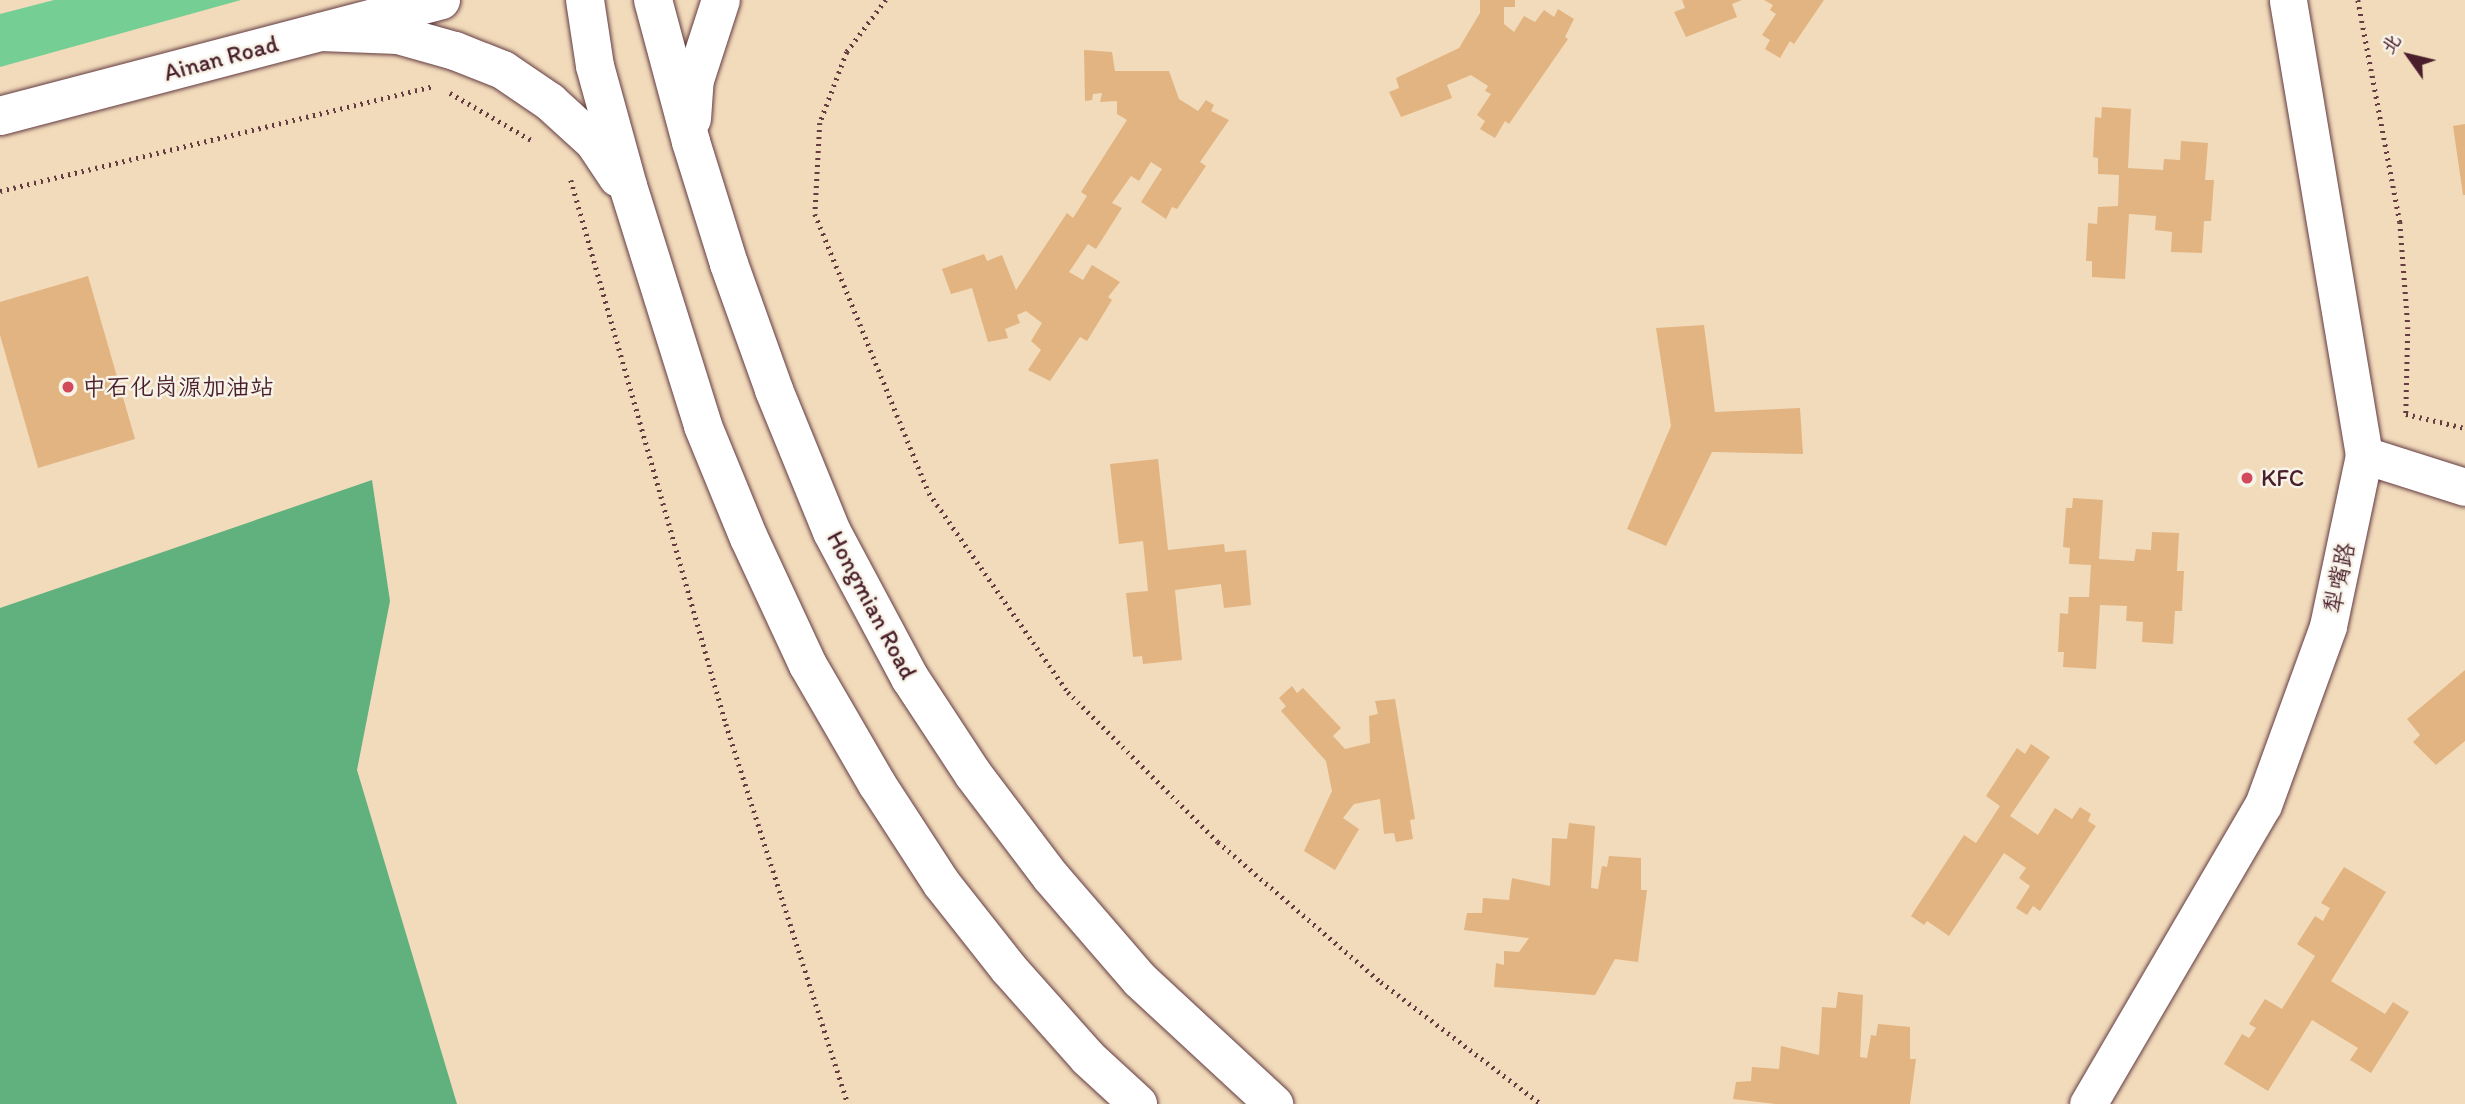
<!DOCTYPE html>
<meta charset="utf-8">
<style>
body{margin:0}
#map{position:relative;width:2465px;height:1104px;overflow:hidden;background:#f2dbbb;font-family:Itim,"LXGW WenKai TC",sans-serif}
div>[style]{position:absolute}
.green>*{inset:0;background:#75ce94}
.forest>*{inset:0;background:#60b17e}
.building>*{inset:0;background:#e2b481}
.path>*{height:4.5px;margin-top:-2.25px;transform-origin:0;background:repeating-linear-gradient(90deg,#633b41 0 2px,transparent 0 7px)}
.roads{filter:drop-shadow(0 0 2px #633b41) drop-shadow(0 0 2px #633b41)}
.minor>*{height:37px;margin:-18.5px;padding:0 18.5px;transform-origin:18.5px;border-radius:18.5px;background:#fff}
.secondary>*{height:38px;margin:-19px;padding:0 19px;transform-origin:19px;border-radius:19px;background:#fff}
.primary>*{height:38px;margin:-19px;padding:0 19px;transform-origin:19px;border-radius:19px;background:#fff}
.dots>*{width:19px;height:19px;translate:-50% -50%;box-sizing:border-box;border:4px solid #f7f3e8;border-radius:50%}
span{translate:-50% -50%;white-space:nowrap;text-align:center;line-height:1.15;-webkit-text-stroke:5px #f7f3e8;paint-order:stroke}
.street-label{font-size:24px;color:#4a1f2b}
.poi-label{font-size:24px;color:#4a1f2b}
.left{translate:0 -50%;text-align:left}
.north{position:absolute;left:2374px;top:21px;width:70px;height:70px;-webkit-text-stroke:5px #f7f3e8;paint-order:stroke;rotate:304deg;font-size:19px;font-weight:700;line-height:28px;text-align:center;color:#4a1f2b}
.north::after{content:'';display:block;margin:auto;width:24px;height:32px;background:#4a1f2b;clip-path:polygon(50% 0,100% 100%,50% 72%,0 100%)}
</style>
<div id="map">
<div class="green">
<div style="clip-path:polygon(54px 0,241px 0,0 67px,0 14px)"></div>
</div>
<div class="forest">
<div style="clip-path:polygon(372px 480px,390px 601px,357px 770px,457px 1104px,0 1104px,0 608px)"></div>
</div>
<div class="building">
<div style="clip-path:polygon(1480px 0,1515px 0,1515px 7px,1504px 7px,1504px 24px,1514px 32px,1524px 16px,1535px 22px,1544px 10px,1554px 17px,1558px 9px,1574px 19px,1565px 37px,1568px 39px,1509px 124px,1505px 121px,1495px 138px,1480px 129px,1485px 121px,1477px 115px,1491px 94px,1485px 91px,1488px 86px,1471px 75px,1447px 85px,1452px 98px,1401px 117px,1389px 92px,1399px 88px,1396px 78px,1459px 48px,1480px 13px)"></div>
<div style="clip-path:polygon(1682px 0,1742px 0,1732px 4px,1737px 17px,1686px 37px,1674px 12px,1685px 8px)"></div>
<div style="clip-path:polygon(1764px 0,1824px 0,1794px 44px,1790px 41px,1780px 58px,1765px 49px,1770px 40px,1762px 35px,1776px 14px,1770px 10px,1773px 5px)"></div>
<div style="clip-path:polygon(1084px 50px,1112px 52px,1115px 71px,1169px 71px,1179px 99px,1198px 111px,1206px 100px,1214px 105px,1211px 111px,1229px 120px,1200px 162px,1206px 166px,1177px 209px,1172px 207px,1166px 219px,1141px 202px,1162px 169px,1151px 162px,1139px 181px,1131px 176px,1112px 203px,1122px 208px,1096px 249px,1088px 244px,1069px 272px,1083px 280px,1092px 265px,1120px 282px,1108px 297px,1112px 300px,1087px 341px,1080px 337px,1050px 381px,1028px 370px,1041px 350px,1031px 341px,1042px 323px,1026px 311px,1017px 315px,1020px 323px,1005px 329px,1008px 338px,988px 342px,972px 288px,951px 294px,942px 269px,984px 254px,987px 261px,1002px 255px,1016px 290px,1067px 213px,1073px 218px,1087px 196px,1081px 192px,1127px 120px,1117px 114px,1117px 101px,1100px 102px,1102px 93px,1093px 94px,1092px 100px,1085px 101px)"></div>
<div style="clip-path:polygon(2102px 107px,2131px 109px,2128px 168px,2163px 170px,2164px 159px,2180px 160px,2181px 141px,2208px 143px,2205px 180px,2214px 180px,2211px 221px,2204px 221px,2202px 253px,2171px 252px,2172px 232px,2155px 230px,2156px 216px,2129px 214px,2125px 279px,2092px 277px,2092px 261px,2086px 261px,2088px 223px,2097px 224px,2098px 207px,2118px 206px,2119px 175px,2098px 174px,2098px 158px,2093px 157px,2095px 117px,2101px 118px)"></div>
<div style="clip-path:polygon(2465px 124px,2465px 195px,2463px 195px,2453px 126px)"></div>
<div style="clip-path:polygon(88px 276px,135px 439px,38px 468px,0 335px,0 302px)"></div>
<div style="clip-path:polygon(1704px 325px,1715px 412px,1800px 408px,1803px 454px,1712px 452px,1666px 546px,1627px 529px,1671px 426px,1656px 328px)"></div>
<div style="clip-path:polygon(1158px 459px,1168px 550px,1224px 544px,1225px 552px,1246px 550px,1251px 605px,1224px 608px,1221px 584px,1175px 590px,1182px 660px,1143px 664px,1142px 656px,1133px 657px,1126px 593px,1148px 591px,1143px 541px,1119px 544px,1110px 464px)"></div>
<div style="clip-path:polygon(2073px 498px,2103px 500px,2099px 559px,2134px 561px,2136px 549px,2151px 550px,2152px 532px,2179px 533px,2177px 571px,2184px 571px,2182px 611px,2175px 611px,2173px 644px,2142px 642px,2143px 622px,2126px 621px,2127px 606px,2100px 605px,2096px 669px,2063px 667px,2064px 652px,2058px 652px,2060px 613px,2068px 614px,2069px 597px,2089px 597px,2091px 565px,2069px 564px,2070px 548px,2063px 547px,2066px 508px,2072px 508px)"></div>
<div style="clip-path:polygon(2465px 670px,2465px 741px,2436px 765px,2413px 742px,2420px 735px,2407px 719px)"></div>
<div style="clip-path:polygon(1292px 686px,1297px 693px,1303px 688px,1341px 728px,1333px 736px,1345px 749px,1370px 743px,1369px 716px,1378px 714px,1375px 701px,1395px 699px,1415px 819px,1410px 820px,1413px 839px,1396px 842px,1394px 833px,1384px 834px,1380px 799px,1354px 804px,1343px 818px,1359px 829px,1335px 870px,1304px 851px,1332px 791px,1326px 761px,1281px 711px,1286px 706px,1279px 698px)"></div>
<div style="clip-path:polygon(2031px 744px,2050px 757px,2010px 816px,2038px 835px,2055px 808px,2072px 819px,2080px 807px,2091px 814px,2088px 821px,2096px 826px,2040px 911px,2033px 906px,2027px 915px,2016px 908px,2030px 886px,2019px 878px,2026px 868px,2004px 853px,1949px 936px,1927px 921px,1924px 925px,1911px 916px,1964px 835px,1976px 843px,2000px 806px,1986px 796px,2017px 748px,2025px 754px)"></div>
<div style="clip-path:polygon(1569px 823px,1595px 826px,1591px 888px,1598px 889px,1602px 866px,1607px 867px,1609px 856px,1641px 858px,1641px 890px,1647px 890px,1638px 962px,1615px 959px,1595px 995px,1494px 987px,1496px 963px,1504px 965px,1504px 951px,1519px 952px,1529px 938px,1464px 930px,1467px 913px,1482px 913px,1483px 898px,1509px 900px,1512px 878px,1550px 886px,1552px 838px,1567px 839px)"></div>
<div style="clip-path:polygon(2344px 867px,2386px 892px,2331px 981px,2385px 1014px,2393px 1002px,2409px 1012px,2371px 1073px,2350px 1060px,2358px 1048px,2312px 1020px,2268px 1091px,2224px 1064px,2242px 1034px,2249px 1038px,2256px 1028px,2249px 1024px,2265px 999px,2282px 1009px,2315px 956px,2297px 944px,2315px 916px,2323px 921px,2330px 908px,2321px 903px)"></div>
<div style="clip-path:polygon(1838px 992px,1863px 995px,1860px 1057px,1867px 1058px,1871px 1035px,1876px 1036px,1878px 1024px,1910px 1027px,1910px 1059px,1916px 1059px,1910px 1104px,1776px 1104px,1733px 1099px,1736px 1082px,1751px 1081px,1752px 1067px,1779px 1069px,1781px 1046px,1819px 1055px,1822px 1007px,1836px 1008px)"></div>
</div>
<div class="path">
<div style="left:886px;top:0;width:65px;rotate:126.9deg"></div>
<div style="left:847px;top:52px;width:76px;rotate:110.8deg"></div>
<div style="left:820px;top:123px;width:91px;rotate:93.1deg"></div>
<div style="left:815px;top:214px;width:301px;rotate:67.8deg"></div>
<div style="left:929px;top:493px;width:243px;rotate:55.1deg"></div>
<div style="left:1068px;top:692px;width:212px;rotate:45deg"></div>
<div style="left:1218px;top:842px;width:215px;rotate:40.7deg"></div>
<div style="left:1381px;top:982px;width:201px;rotate:37.3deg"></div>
<div style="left:2358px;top:0;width:226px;rotate:79.3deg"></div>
<div style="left:2400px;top:222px;width:105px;rotate:85.6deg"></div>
<div style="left:2408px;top:327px;width:87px;rotate:91.3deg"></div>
<div style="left:2406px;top:414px;width:61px;rotate:13.3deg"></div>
<div style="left:450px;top:93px;width:96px;rotate:30deg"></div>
<div style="left:571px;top:180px;width:566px;rotate:74.1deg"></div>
<div style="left:726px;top:724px;width:399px;rotate:72.2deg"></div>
<div style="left:0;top:191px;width:446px;rotate:-13.6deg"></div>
</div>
<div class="roads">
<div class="minor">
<div style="left:2364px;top:455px;width:106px;rotate:17.6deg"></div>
<div style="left:2088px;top:1104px;width:346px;rotate:-59.7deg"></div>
<div style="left:2263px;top:805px;width:190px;rotate:-70deg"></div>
<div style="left:2328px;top:626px;width:175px;rotate:-78.1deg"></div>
<div style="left:2364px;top:455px;width:461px;rotate:-99.5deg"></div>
</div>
<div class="secondary">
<div style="left:0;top:116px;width:456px;rotate:-14.7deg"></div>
</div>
<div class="primary">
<div style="left:585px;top:0;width:67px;rotate:81.4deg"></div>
<div style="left:595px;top:66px;width:124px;rotate:74.6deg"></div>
<div style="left:628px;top:186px;width:251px;rotate:72.6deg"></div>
<div style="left:703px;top:426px;width:121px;rotate:67.7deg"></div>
<div style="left:749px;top:538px;width:140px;rotate:65.1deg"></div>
<div style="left:808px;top:665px;width:138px;rotate:59.9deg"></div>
<div style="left:877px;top:784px;width:119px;rotate:57deg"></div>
<div style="left:942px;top:884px;width:108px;rotate:51.8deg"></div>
<div style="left:1009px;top:969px;width:119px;rotate:48.4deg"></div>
<div style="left:1088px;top:1058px;width:68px;rotate:42.6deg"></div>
<div style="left:653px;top:0;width:147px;rotate:75deg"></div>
<div style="left:691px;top:142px;width:128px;rotate:72.7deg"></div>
<div style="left:729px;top:264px;width:134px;rotate:70.3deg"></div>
<div style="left:774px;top:390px;width:153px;rotate:67.8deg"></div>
<div style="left:832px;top:532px;width:166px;rotate:61.9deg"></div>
<div style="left:910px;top:678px;width:115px;rotate:56.7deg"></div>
<div style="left:973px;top:774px;width:129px;rotate:52.9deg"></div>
<div style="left:1051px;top:877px;width:136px;rotate:49.2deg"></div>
<div style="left:1140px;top:980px;width:183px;rotate:42.8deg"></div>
<div style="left:321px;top:32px;width:77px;rotate:2.2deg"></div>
<div style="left:398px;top:35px;width:59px;rotate:15.7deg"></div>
<div style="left:455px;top:51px;width:52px;rotate:21.6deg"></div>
<div style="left:503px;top:70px;width:57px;rotate:34.2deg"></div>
<div style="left:550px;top:102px;width:59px;rotate:42.3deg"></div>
<div style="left:594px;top:142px;width:43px;rotate:56.3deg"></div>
<div style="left:692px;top:119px;width:39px;rotate:-86deg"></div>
<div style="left:695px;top:80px;width:84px;rotate:-72deg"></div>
</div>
</div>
<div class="dots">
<div style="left:68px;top:387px;background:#d1495b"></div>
<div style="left:2247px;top:478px;background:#d1495b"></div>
</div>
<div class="street-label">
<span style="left:221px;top:58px;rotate:-15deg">Ainan Road</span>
<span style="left:2339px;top:578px;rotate:-78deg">犁嘴路</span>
<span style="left:872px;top:605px;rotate:62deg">Hongmian Road</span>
</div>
<div class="poi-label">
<span class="left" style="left:82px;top:387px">中石化岗源加油站</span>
<span class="left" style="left:2261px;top:478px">KFC</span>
</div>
<div class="north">北</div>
</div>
